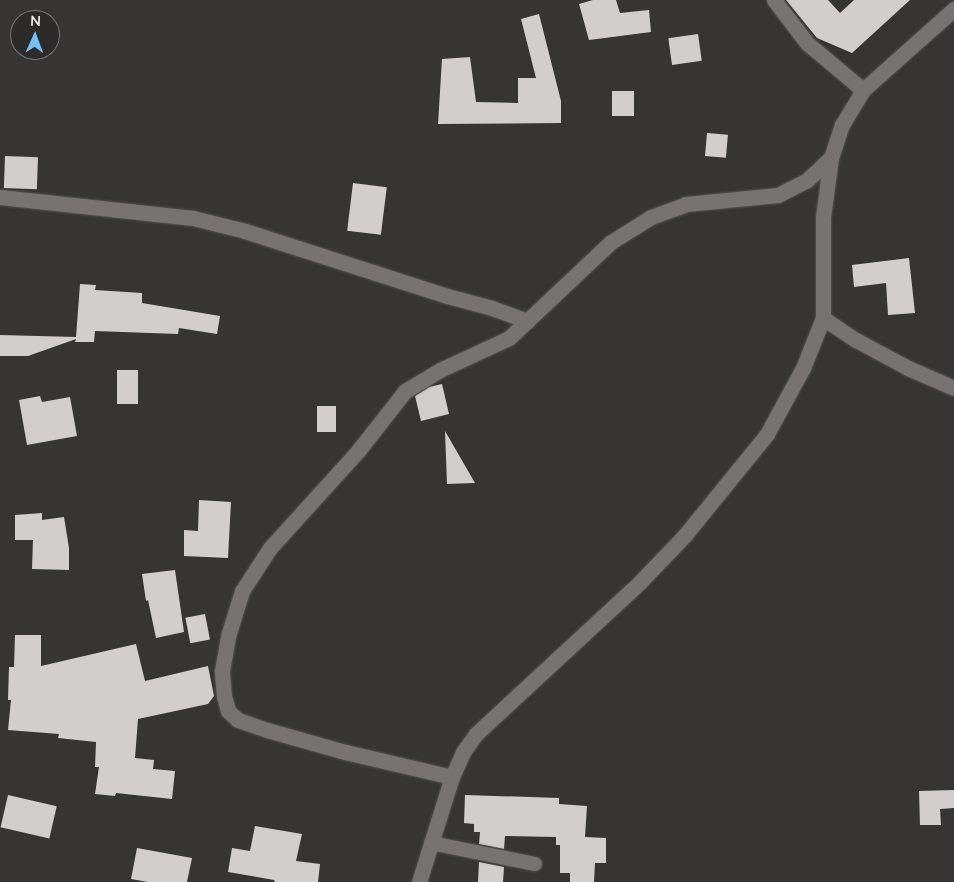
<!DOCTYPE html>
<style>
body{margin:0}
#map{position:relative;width:954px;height:882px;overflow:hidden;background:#373534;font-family:Lato,sans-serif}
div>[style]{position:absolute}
.building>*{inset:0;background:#d2cece;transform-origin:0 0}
.roads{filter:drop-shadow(0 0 1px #555251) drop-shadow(0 0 1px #555251)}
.lane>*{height:14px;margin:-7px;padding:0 7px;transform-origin:7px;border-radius:7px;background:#767372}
.street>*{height:15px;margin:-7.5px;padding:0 7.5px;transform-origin:7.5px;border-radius:7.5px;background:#767372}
span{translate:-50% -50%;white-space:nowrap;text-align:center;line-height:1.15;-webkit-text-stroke:5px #2d2b2a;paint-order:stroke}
.north{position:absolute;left:10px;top:10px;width:50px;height:50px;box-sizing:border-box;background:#2d2b2a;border:1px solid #7a7877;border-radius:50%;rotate:2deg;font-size:14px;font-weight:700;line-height:20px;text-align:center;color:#eeeceb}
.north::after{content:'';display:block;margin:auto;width:18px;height:22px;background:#76c0f7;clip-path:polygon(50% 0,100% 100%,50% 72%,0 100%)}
</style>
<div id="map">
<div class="building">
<div style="clip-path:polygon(593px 0,616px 0,620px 13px,649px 10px,651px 32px,589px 40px,579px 4px)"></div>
<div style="clip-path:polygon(786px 0,828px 0,840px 13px,854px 0,910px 0,852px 53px,817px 38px)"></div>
<div style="clip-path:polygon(539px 14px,561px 101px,561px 123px,438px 124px,442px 59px,470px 57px,476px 102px,518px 103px,518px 78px,536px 78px,521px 19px)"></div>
<div style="left:698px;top:34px;width:27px;height:30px;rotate:82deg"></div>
<div style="left:634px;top:91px;width:25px;height:22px;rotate:90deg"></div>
<div style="left:707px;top:133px;width:21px;height:23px;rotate:5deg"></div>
<div style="left:5px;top:156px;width:33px;height:32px;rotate:2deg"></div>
<div style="left:353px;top:183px;width:34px;height:48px;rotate:7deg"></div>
<div style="clip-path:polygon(909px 258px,915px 313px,888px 315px,886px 283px,854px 287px,852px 265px)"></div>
<div style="clip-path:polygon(80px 284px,96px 285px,95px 290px,142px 293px,142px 303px,220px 316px,217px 334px,179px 328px,178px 334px,95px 331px,94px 342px,75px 342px,76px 339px,28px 356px,0 356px,0 335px,76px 337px)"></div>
<div style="left:117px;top:370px;width:21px;height:34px"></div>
<div style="clip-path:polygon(442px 384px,449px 414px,421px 421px,415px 396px,429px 387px)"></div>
<div style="clip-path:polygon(40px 396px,42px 402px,70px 397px,77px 436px,27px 445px,19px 400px)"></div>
<div style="left:317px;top:406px;width:19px;height:26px"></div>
<div style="clip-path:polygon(445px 431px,475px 483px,447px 484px)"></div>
<div style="clip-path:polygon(199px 500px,231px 502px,228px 558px,184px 556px,184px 530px,198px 531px)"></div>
<div style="clip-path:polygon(42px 513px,42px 520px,64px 517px,69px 548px,69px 570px,32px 569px,33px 540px,15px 540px,15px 515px)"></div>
<div style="clip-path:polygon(175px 570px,184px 632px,156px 638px,148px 600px,146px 601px,142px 574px)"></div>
<div style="left:205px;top:614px;width:26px;height:20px;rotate:79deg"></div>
<div style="clip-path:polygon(15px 635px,41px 635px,41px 666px,136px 644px,145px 681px,208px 666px,214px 696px,208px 704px,138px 719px,135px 758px,154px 760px,153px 769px,175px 771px,172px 799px,116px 793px,115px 796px,95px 794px,99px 767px,95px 767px,96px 742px,58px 738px,59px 734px,8px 730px,11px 700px,8px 700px,9px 667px,14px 667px)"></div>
<div style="clip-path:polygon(954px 790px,954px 808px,940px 809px,941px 825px,920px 825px,919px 791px)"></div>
<div style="left:8px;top:795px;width:50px;height:33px;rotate:13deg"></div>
<div style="clip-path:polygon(465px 795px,559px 798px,559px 804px,587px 806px,585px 837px,606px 838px,606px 863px,595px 863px,594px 882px,570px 882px,570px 873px,560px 873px,560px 845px,556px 845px,556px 837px,505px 836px,504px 849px,479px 844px,480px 832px,474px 832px,474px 824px,464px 823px)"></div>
<div style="clip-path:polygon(255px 826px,302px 834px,296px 861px,320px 864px,318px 882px,275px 882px,274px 880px,228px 872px,232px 848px,250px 851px)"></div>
<div style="clip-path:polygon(137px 848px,192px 858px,187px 882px,148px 882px,131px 879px)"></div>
<div style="clip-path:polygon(479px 862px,504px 867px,503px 882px,478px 882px)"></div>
</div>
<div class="roads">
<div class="lane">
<div style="left:431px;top:843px;width:106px;rotate:11.4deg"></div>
</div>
<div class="street">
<div style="left:774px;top:0;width:54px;rotate:52.5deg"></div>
<div style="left:807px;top:43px;width:73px;rotate:40deg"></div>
<div style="left:0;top:197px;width:194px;rotate:6.2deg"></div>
<div style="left:193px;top:218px;width:54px;rotate:14deg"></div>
<div style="left:245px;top:231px;width:212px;rotate:17.8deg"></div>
<div style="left:447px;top:296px;width:47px;rotate:14.9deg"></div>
<div style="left:492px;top:308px;width:38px;rotate:20deg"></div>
<div style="left:823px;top:318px;width:40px;rotate:34deg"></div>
<div style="left:856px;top:340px;width:59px;rotate:28.3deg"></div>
<div style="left:908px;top:368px;width:50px;rotate:23.5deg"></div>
<div style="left:452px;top:777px;width:110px;rotate:-166.8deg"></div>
<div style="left:345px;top:752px;width:81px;rotate:-164.2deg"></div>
<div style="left:267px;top:730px;width:31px;rotate:-161deg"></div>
<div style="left:238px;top:720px;width:13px;rotate:-138deg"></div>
<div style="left:228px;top:711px;width:16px;rotate:-105deg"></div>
<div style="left:224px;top:696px;width:25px;rotate:-95deg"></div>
<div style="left:222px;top:671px;width:39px;rotate:-80deg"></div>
<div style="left:229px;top:633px;width:44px;rotate:-72.8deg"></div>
<div style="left:242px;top:591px;width:51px;rotate:-56.9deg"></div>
<div style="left:270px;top:548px;width:131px;rotate:-47.8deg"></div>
<div style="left:358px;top:451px;width:76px;rotate:-51.9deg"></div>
<div style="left:405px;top:391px;width:41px;rotate:-31deg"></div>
<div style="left:440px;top:370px;width:76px;rotate:-24.9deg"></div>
<div style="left:509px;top:338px;width:140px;rotate:-43.3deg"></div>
<div style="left:611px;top:242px;width:47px;rotate:-32deg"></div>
<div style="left:651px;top:217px;width:37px;rotate:-20deg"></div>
<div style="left:686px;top:204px;width:92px;rotate:-5.6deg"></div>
<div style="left:778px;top:195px;width:31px;rotate:-27deg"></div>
<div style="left:806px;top:181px;width:34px;rotate:-43deg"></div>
<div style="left:419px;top:882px;width:110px;rotate:-72.6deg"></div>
<div style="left:452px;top:777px;width:27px;rotate:-66deg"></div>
<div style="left:463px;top:752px;width:22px;rotate:-54deg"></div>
<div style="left:476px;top:734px;width:224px;rotate:-42.8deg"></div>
<div style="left:640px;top:582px;width:65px;rotate:-46.2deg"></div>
<div style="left:685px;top:535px;width:130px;rotate:-50.9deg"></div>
<div style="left:767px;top:434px;width:75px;rotate:-61.4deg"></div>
<div style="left:803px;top:368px;width:54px;rotate:-68.2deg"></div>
<div style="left:823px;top:318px;width:101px;rotate:-90deg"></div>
<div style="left:823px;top:217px;width:60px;rotate:-82.3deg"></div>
<div style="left:831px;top:158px;width:35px;rotate:-72deg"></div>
<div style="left:842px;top:125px;width:41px;rotate:-59deg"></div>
<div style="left:863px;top:90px;width:122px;rotate:-41.7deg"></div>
</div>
</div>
<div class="north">N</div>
</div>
